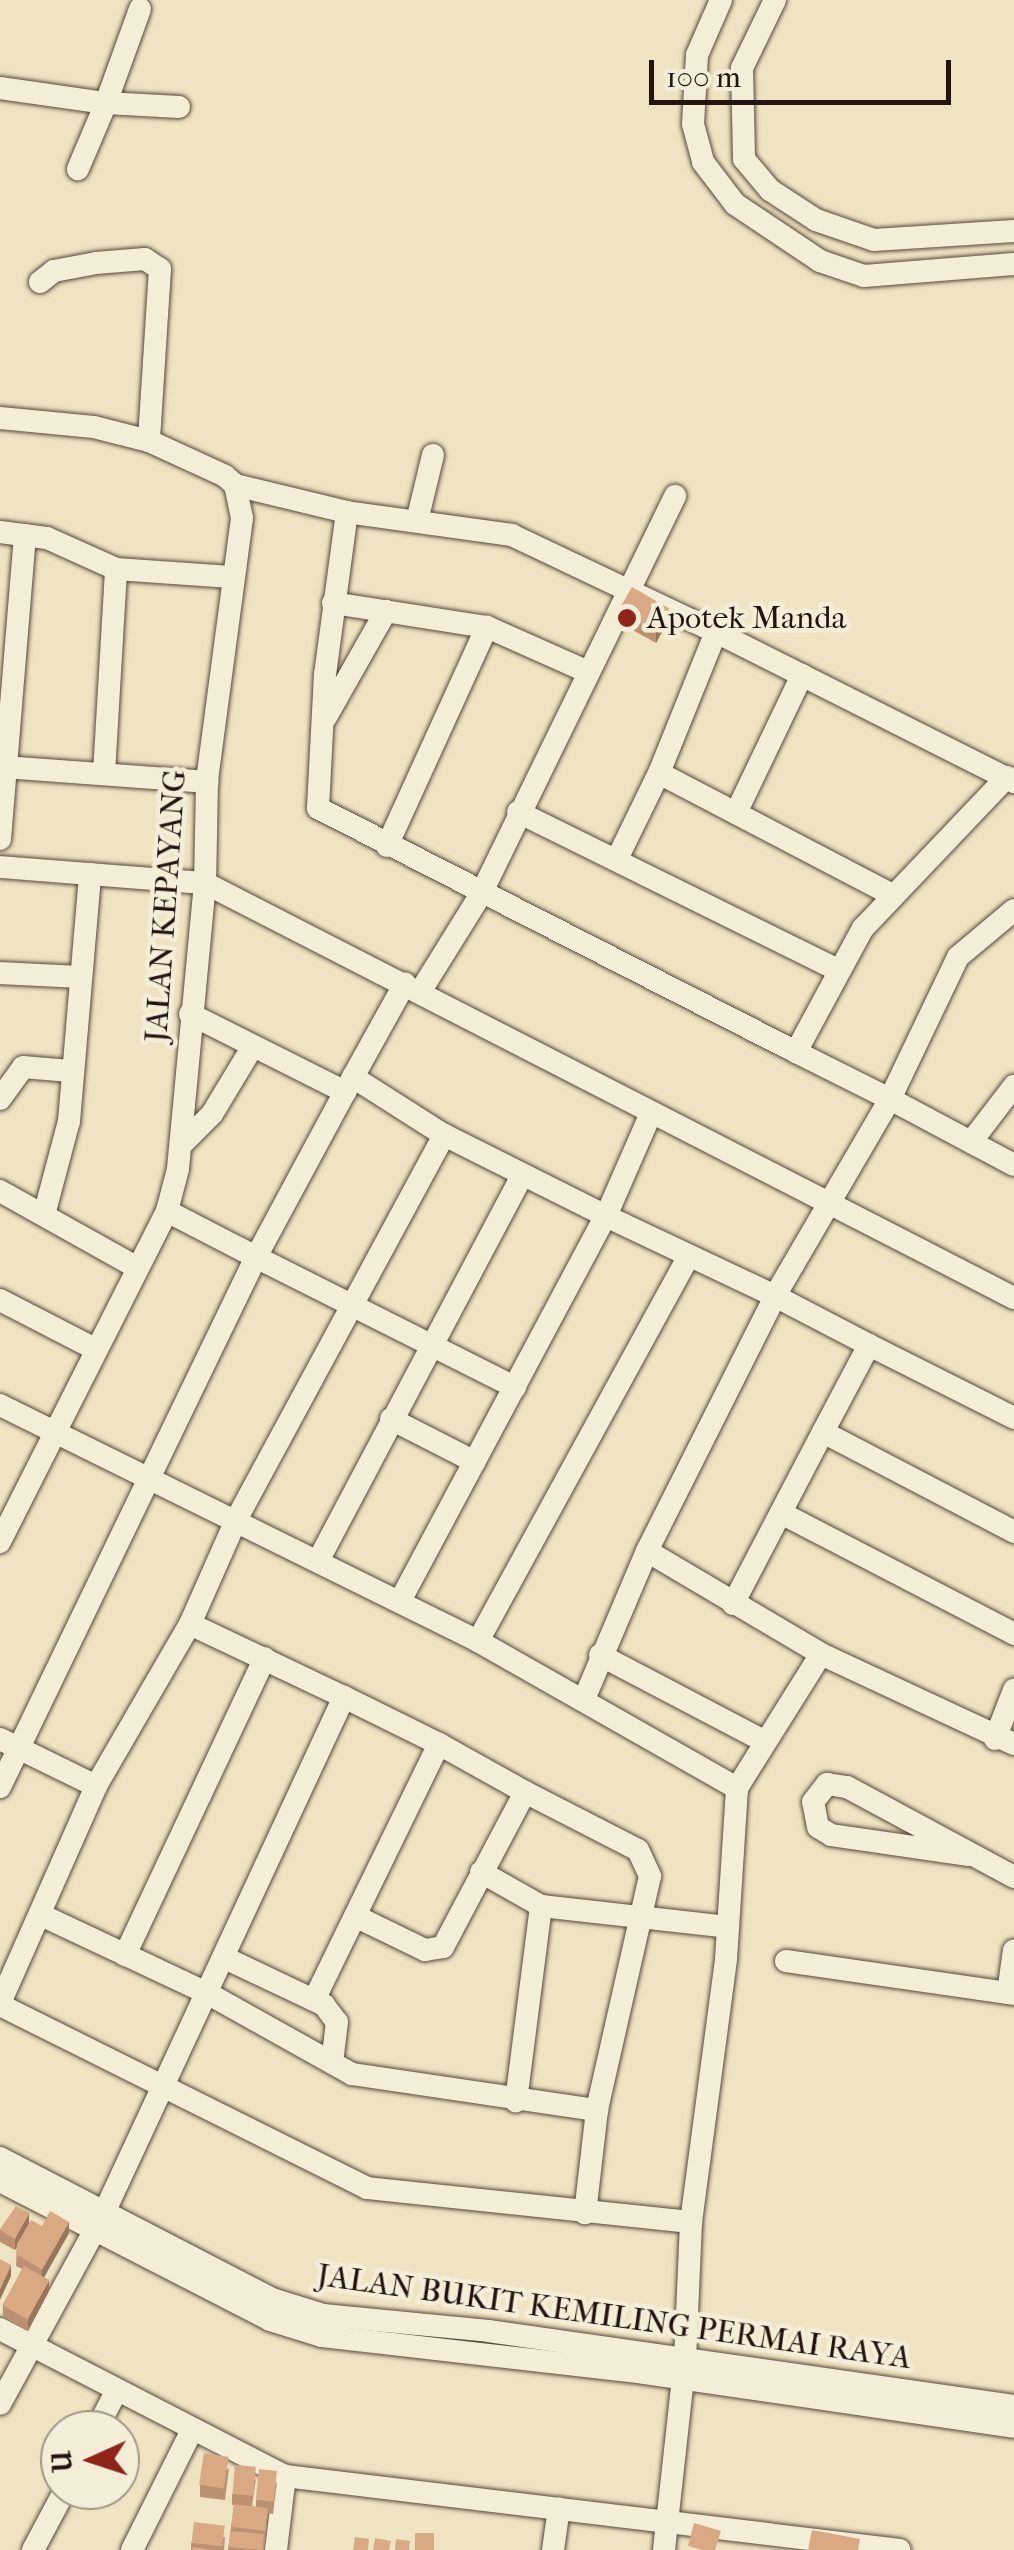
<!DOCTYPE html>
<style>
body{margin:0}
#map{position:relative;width:1014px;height:2550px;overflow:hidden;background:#eee4c1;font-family:"IM FELL French Canon",serif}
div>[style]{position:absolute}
.roads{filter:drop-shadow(0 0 2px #56483c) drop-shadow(0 0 2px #56483c)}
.minor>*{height:22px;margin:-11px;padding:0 11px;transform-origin:11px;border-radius:11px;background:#f4edd7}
.wall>*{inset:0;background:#bb9171}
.shaded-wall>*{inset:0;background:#98765c}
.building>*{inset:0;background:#d9a983;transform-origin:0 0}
.dots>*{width:28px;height:28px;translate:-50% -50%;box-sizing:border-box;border:5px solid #f4edd7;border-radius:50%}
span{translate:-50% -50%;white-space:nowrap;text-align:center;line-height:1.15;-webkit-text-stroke:9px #f4edd7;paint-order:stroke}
.poi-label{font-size:32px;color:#23140f}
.left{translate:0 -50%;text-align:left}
.street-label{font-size:32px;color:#23140f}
.north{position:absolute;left:40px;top:2410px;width:100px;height:100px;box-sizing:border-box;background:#f4edd7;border:2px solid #a09687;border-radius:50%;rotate:267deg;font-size:28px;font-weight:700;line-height:40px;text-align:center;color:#23140f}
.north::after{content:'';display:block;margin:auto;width:35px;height:45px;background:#8f2418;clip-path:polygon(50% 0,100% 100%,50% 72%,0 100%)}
.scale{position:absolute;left:649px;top:60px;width:302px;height:45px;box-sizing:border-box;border:5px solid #23140f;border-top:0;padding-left:12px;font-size:30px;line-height:35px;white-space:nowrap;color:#23140f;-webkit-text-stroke:8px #f4edd7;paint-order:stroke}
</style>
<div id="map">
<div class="roads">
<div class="minor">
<div style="left:721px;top:0;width:60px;rotate:113.6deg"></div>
<div style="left:697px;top:55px;width:69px;rotate:93.3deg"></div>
<div style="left:693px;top:124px;width:39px;rotate:75deg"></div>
<div style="left:703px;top:162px;width:53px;rotate:52.7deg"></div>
<div style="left:735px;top:204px;width:102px;rotate:33.8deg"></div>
<div style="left:820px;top:261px;width:46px;rotate:18.8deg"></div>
<div style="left:864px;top:276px;width:150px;rotate:-4.6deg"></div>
<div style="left:775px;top:0;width:76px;rotate:115.9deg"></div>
<div style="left:742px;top:68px;width:91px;rotate:88.7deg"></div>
<div style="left:744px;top:159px;width:40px;rotate:50deg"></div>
<div style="left:770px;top:190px;width:55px;rotate:33.1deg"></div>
<div style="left:816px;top:220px;width:61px;rotate:19deg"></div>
<div style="left:874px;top:240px;width:140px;rotate:-3.7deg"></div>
<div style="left:140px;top:9px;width:100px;rotate:109.9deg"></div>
<div style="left:106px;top:103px;width:73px;rotate:3.1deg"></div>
<div style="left:0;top:88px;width:107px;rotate:8.1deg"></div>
<div style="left:106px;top:103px;width:72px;rotate:113deg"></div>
<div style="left:40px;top:282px;width:18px;rotate:-38deg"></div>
<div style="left:54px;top:271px;width:43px;rotate:-10.8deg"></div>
<div style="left:96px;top:263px;width:49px;rotate:-4.7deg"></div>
<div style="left:145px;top:259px;width:18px;rotate:34deg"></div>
<div style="left:160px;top:269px;width:172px;rotate:93.7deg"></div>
<div style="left:0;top:418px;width:94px;rotate:5.5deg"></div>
<div style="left:94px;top:427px;width:57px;rotate:14.3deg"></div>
<div style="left:149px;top:441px;width:84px;rotate:24.7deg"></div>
<div style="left:225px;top:476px;width:13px;rotate:42deg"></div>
<div style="left:235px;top:485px;width:34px;rotate:78deg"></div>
<div style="left:242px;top:518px;width:266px;rotate:97.6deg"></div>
<div style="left:207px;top:782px;width:101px;rotate:91.1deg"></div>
<div style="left:205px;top:883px;width:287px;rotate:95.4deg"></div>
<div style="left:178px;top:1169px;width:43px;rotate:104.7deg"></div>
<div style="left:167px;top:1211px;width:371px;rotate:116.8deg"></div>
<div style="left:235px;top:485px;width:115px;rotate:13.6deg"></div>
<div style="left:417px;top:521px;width:68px;rotate:-76.4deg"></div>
<div style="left:0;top:532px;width:47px;rotate:7.3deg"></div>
<div style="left:47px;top:538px;width:76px;rotate:24.2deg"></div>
<div style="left:116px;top:569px;width:115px;rotate:4deg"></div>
<div style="left:333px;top:603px;width:156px;rotate:8.9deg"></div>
<div style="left:716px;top:632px;width:334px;rotate:26.7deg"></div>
<div style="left:326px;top:717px;width:122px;rotate:-60.5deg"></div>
<div style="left:5px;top:767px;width:203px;rotate:4.2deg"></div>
<div style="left:104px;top:773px;width:204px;rotate:-86.6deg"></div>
<div style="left:659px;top:773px;width:152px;rotate:-68deg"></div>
<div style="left:716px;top:632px;width:226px;rotate:-154.6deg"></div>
<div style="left:512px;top:535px;width:167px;rotate:-172.1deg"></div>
<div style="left:347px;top:512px;width:163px;rotate:97.7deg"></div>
<div style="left:325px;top:674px;width:134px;rotate:93deg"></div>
<div style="left:318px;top:808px;width:537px;rotate:27.04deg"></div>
<div style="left:1007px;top:777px;width:209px;rotate:133.6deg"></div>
<div style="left:863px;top:928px;width:141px;rotate:118.4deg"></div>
<div style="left:796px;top:1052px;width:105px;rotate:26.6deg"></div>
<div style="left:890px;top:1099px;width:228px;rotate:120.3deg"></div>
<div style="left:775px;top:1296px;width:106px;rotate:27.5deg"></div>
<div style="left:869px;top:1345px;width:98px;rotate:117.9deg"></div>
<div style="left:823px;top:1432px;width:216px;rotate:27.6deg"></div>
<div style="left:518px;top:812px;width:356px;rotate:26.3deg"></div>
<div style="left:736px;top:813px;width:153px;rotate:-64.4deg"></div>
<div style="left:0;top:839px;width:305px;rotate:-85.3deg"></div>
<div style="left:387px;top:846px;width:241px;rotate:-65.5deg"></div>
<div style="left:487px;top:627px;width:108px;rotate:24deg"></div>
<div style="left:618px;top:857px;width:93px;rotate:-64deg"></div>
<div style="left:659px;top:773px;width:265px;rotate:27.6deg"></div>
<div style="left:0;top:867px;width:206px;rotate:4.5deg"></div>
<div style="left:205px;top:883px;width:909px;rotate:27.16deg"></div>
<div style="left:1014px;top:910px;width:73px;rotate:140deg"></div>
<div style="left:958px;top:957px;width:157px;rotate:115.6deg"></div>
<div style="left:890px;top:1099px;width:140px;rotate:28deg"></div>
<div style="left:0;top:973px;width:79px;rotate:2.9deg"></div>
<div style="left:420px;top:992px;width:115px;rotate:-58.1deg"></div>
<div style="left:481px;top:894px;width:443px;rotate:-64deg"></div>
<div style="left:190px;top:1014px;width:174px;rotate:26.7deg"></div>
<div style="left:353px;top:1077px;width:204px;rotate:118.3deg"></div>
<div style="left:256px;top:1257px;width:290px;rotate:26.7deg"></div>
<div style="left:0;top:1099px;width:39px;rotate:-54deg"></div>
<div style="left:23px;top:1067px;width:47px;rotate:4.9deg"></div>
<div style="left:971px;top:1142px;width:71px;rotate:-52.5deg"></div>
<div style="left:182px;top:1144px;width:42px;rotate:-45deg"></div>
<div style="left:212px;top:1114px;width:79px;rotate:-58.9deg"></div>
<div style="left:0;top:1191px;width:156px;rotate:29.2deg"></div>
<div style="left:44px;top:1215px;width:97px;rotate:-75.1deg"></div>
<div style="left:69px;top:1121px;width:248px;rotate:-85.1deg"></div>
<div style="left:0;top:1300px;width:107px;rotate:27.3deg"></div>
<div style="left:869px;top:1345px;width:162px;rotate:26.7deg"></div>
<div style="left:0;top:1405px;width:533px;rotate:26.28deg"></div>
<div style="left:478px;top:1641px;width:298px;rotate:29.6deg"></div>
<div style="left:391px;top:1419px;width:94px;rotate:27.1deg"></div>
<div style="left:781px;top:1513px;width:263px;rotate:27.4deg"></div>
<div style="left:647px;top:1551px;width:202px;rotate:30.6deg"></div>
<div style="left:318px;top:1561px;width:437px;rotate:-62.1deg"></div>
<div style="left:400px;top:1601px;width:437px;rotate:-61.9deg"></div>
<div style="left:606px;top:1216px;width:181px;rotate:-153.4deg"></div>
<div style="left:444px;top:1135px;width:108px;rotate:-147.5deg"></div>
<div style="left:353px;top:1077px;width:107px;rotate:-61deg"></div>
<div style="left:733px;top:1604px;width:194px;rotate:-62.4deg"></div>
<div style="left:190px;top:1624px;width:114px;rotate:-66.1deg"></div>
<div style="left:236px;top:1520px;width:438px;rotate:-61.6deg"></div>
<div style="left:478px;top:1641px;width:435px;rotate:-61.3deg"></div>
<div style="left:600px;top:1655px;width:185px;rotate:27.7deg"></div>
<div style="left:344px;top:1697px;width:106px;rotate:26.3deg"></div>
<div style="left:585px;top:1697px;width:159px;rotate:-67deg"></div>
<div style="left:647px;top:1551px;width:285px;rotate:-63.3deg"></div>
<div style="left:775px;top:1296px;width:187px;rotate:-154.7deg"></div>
<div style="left:606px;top:1216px;width:112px;rotate:-66.4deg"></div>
<div style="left:0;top:1739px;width:107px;rotate:26.1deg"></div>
<div style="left:995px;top:1739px;width:53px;rotate:-68.8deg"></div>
<div style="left:0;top:1787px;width:589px;rotate:-64.22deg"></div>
<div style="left:256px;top:1257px;width:100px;rotate:-152.7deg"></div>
<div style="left:969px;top:1855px;width:139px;rotate:-171.8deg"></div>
<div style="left:831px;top:1835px;width:15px;rotate:-148deg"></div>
<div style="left:818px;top:1827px;width:25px;rotate:-101deg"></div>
<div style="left:813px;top:1802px;width:23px;rotate:-52deg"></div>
<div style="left:827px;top:1784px;width:20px;rotate:9deg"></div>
<div style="left:847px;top:1787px;width:190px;rotate:28.3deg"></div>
<div style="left:481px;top:1872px;width:69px;rotate:29.5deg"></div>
<div style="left:541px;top:1906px;width:197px;rotate:97.3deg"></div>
<div style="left:541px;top:1906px;width:188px;rotate:6.4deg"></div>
<div style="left:41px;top:1915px;width:183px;rotate:25.2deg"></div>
<div style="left:207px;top:1993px;width:166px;rotate:29.2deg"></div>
<div style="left:352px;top:2074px;width:248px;rotate:8.4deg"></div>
<div style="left:355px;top:1916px;width:78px;rotate:25.9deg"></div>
<div style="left:425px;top:1950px;width:18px;rotate:-9deg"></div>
<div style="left:443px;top:1947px;width:175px;rotate:-62.1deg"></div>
<div style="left:525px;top:1792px;width:127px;rotate:27.2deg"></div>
<div style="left:638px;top:1850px;width:29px;rotate:65deg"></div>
<div style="left:650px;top:1876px;width:240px;rotate:102.8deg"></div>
<div style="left:597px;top:2110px;width:104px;rotate:96.6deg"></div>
<div style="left:125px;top:1955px;width:328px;rotate:-64.8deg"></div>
<div style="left:225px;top:1958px;width:110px;rotate:25.4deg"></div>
<div style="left:324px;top:2005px;width:21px;rotate:53deg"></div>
<div style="left:337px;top:2022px;width:41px;rotate:97deg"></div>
<div style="left:786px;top:1961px;width:230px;rotate:8.2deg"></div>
<div style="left:1008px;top:1993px;width:43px;rotate:-82.1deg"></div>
<div style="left:314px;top:2000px;width:285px;rotate:-64deg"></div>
<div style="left:439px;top:1744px;width:98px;rotate:29.2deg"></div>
<div style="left:0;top:2003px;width:237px;rotate:-66.1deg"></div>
<div style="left:96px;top:1786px;width:187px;rotate:-59.9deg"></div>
<div style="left:190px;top:1624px;width:170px;rotate:25.4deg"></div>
<div style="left:344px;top:1697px;width:571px;rotate:114.95deg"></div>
<div style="left:103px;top:2215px;width:215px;rotate:118.6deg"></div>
<div style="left:0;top:2005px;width:410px;rotate:26.5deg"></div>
<div style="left:367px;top:2188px;width:326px;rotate:6deg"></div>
<div style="left:0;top:2158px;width:306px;rotate:27.4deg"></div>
<div style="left:272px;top:2299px;width:53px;rotate:17.4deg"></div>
<div style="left:323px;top:2315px;width:166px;rotate:5.5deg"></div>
<div style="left:488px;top:2331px;width:531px;rotate:8.11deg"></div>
<div style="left:0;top:2181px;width:304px;rotate:27.2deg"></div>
<div style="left:270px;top:2320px;width:54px;rotate:17.1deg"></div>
<div style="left:322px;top:2336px;width:318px;rotate:6.5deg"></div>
<div style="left:638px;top:2372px;width:380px;rotate:8.3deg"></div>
<div style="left:0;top:2329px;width:321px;rotate:27.3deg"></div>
<div style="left:285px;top:2476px;width:619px;rotate:6.86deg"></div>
<div style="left:96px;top:2430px;width:45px;rotate:-62.3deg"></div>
<div style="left:33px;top:2550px;width:68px;rotate:-61.9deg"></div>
<div style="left:132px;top:2550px;width:134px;rotate:-63.4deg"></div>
<div style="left:276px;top:2550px;width:75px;rotate:-83.1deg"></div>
<div style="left:553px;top:2550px;width:42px;rotate:-81.9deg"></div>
<div style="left:664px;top:2550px;width:191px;rotate:-83.7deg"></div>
<div style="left:685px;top:2360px;width:138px;rotate:-87.5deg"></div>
<div style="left:691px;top:2222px;width:265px;rotate:-82.4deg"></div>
<div style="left:726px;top:1959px;width:171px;rotate:-86.3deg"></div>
<div style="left:737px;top:1788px;width:158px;rotate:-57.9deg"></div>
<div style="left:821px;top:1654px;width:213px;rotate:25deg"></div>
</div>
</div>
<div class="wall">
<div style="clip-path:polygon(618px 611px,669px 619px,656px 643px,618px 622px)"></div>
<div style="clip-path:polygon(29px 2223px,69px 2233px,44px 2277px,49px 2291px,28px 2331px,3px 2317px,3px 2306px,22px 2269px,16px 2266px,17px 2247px,15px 2250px,0 2242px,0 2229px)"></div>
<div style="clip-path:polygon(229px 2468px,225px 2500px,200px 2497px,200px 2485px)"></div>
<div style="clip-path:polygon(256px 2479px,252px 2506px,256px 2507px,256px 2500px,277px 2482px,273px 2514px,268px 2513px,264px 2550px,228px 2550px,234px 2505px,232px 2505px,232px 2494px)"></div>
<div style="clip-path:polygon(225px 2537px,224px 2550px,191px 2550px,191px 2543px)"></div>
</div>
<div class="shaded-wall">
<div style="clip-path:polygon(669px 608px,669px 619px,656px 643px,656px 632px)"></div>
<div style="clip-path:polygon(29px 2213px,29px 2224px,15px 2250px,15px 2239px)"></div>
<div style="clip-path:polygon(69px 2222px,69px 2233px,42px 2281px,42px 2270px)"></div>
<div style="clip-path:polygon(11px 2265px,11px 2276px,0 2300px,0 2289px)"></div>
<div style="clip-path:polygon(49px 2280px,49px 2291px,28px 2331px,28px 2319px)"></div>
</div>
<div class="building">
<div style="left:632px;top:587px;width:43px;height:28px;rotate:30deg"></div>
<div style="clip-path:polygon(16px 2206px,29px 2213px,15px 2239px,0 2230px,0 2229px)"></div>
<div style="clip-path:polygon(50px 2211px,69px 2222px,42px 2270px,16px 2254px,17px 2244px,31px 2220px,42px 2226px)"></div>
<div style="clip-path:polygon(0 2259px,11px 2265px,0 2289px)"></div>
<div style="left:24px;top:2266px;width:29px;height:45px;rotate:29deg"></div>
<div style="left:204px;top:2453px;width:25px;height:32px;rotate:9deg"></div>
<div style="left:235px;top:2465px;width:21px;height:29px;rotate:5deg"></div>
<div style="left:259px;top:2469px;width:18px;height:31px;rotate:6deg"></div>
<div style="left:234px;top:2504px;width:34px;height:23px;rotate:7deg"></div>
<div style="left:194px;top:2522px;width:31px;height:21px;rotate:7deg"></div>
<div style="clip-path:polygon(694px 2523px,721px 2531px,715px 2550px,702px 2550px,688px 2546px)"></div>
<div style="clip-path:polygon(812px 2530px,860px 2539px,858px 2550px,808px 2550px)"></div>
<div style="left:230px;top:2531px;width:34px;height:16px;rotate:5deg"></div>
<div style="left:415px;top:2533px;width:19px;height:17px"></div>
<div style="clip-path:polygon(355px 2537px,369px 2539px,368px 2550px,353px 2550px)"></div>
<div style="clip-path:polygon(375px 2538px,391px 2541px,389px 2550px,373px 2550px)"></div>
<div style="clip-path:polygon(396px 2539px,410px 2541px,409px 2550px,395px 2550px)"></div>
<div style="clip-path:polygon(193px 2547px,214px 2550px,192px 2550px)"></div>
</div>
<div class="dots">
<div style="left:627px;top:618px;background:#8f2418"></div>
</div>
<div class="poi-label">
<span class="left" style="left:647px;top:618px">Apotek Manda</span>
</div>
<div class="street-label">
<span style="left:166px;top:906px;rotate:-86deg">JALAN KEPAYANG</span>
<span style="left:614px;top:2317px;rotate:8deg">JALAN BUKIT KEMILING PERMAI RAYA</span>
</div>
<div class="north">U</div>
<div class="scale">100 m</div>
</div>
